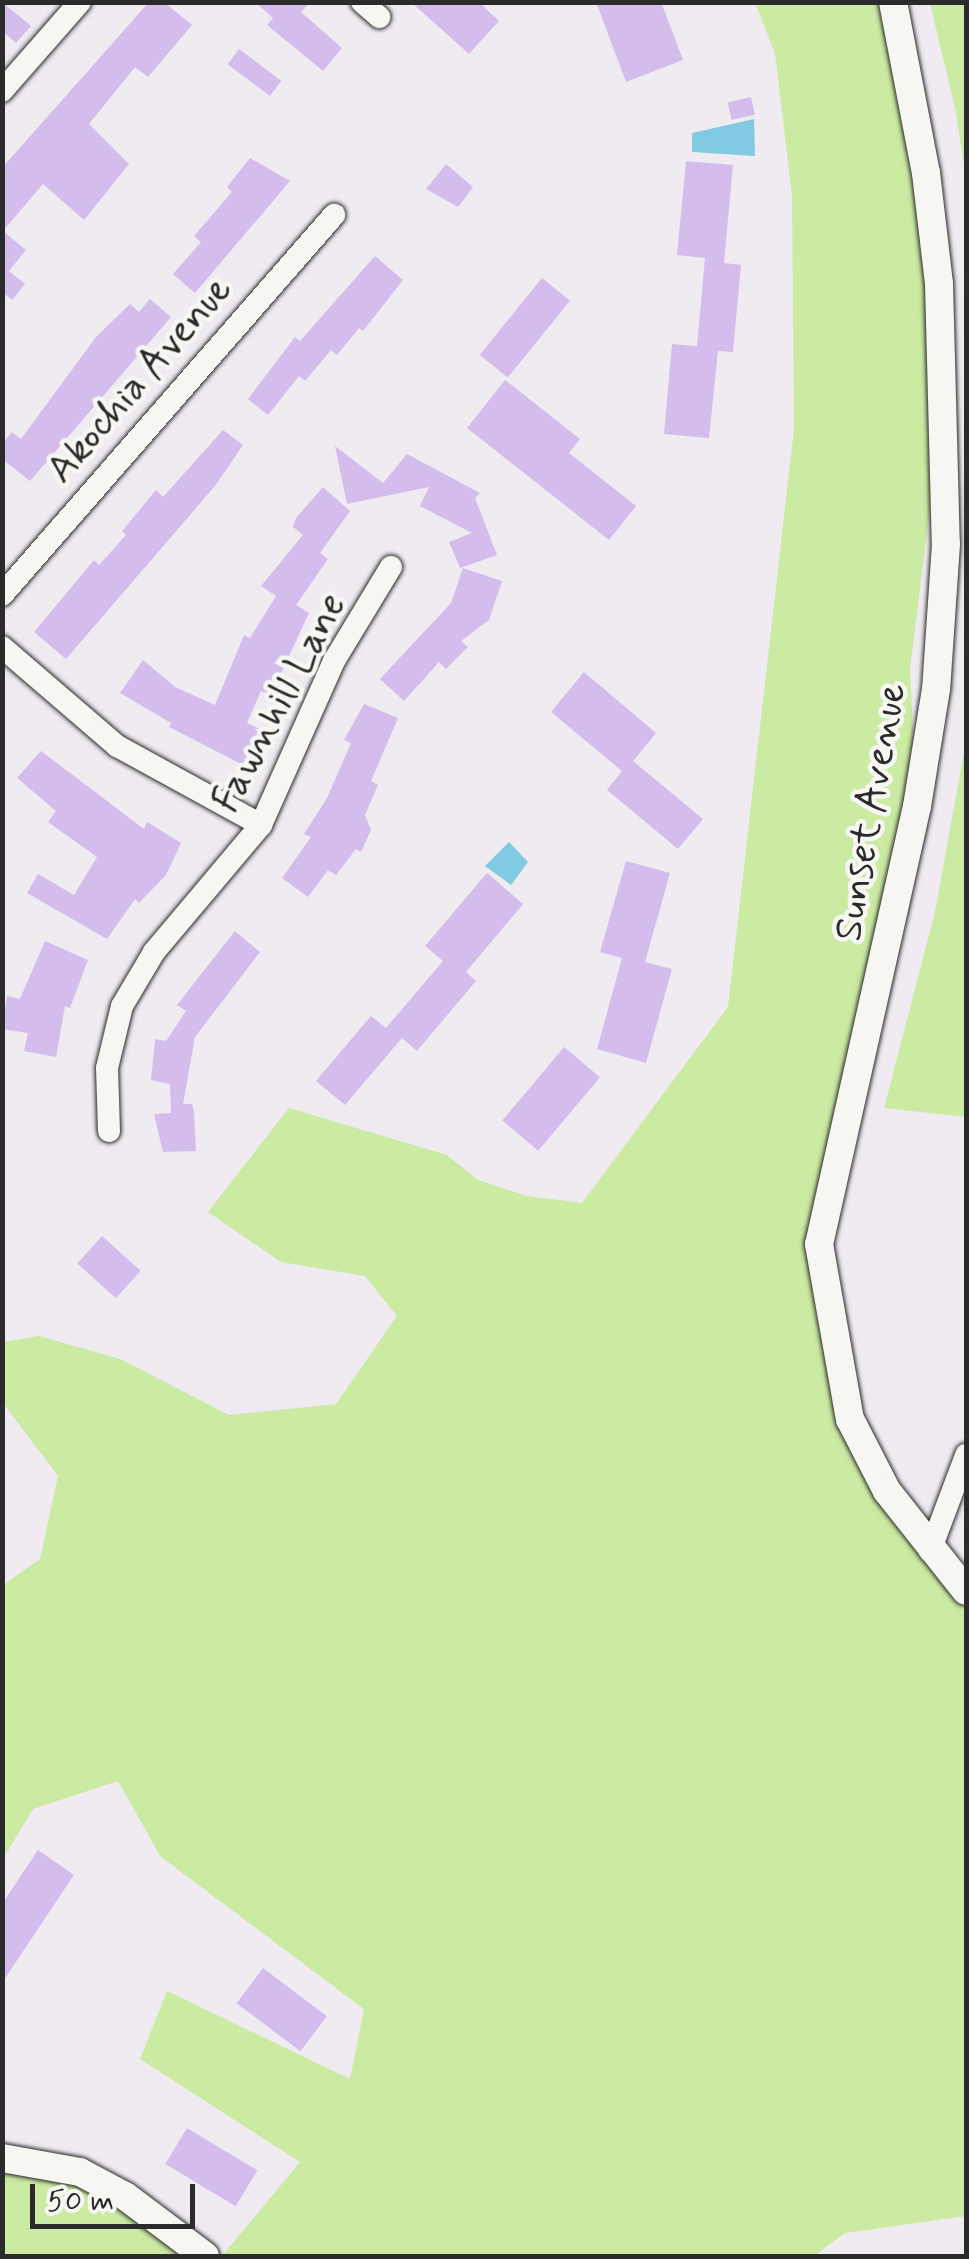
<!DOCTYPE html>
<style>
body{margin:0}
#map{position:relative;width:969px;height:2259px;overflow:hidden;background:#efebf1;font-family:Mynerve,sans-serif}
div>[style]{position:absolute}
.green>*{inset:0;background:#cbeaa2}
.water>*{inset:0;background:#80cbe1}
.building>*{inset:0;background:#d4bded;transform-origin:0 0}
.roads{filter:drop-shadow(0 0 2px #2b2b2b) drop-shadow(0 0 2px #2b2b2b)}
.minor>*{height:22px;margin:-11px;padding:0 11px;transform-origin:11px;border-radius:11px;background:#f6f6f2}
.tertiary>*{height:28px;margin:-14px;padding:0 14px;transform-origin:14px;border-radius:14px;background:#f6f6f2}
span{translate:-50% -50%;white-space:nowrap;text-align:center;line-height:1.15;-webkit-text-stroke:9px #f6f6f2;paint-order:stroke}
.street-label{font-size:40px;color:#2b2b2b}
.frame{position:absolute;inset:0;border:5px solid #2b2b2b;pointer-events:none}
.scale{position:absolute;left:30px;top:2184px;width:165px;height:45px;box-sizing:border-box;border:5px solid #2b2b2b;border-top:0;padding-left:12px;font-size:30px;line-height:35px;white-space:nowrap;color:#2b2b2b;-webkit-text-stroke:8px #f6f6f2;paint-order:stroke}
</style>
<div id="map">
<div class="green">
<div style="clip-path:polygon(755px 3px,893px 3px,944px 396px,910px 669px,917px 806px,819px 1244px,850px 1419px,966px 1591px,966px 2216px,845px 2233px,814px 2256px,222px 2256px,300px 2162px,140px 2059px,167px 1991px,350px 2079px,364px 2009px,160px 1856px,118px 1781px,33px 1809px,3px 1859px,3px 1585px,40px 1559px,58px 1476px,3px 1403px,3px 1342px,39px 1336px,120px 1359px,229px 1415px,336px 1404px,397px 1316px,365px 1276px,281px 1262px,208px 1212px,289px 1108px,447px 1155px,478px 1180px,527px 1196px,582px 1203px,728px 1007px,794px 429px,792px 196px,775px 53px)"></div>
<div style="clip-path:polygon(930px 3px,966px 3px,966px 177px,955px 108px)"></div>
<div style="clip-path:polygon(966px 741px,966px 1117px,884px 1108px,935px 912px)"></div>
<div style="clip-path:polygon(2px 2158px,56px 2166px,205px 2256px,3px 2256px)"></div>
</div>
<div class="water">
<div style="clip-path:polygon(754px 119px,755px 156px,692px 152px,692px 133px)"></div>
<div style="clip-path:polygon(509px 842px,528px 862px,511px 885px,485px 866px)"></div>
</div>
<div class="building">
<div style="clip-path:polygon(2px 2px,31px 26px,16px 43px,2px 31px)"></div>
<div style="clip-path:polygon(149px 2px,164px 2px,192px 25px,148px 77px,135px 67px,89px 124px,129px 164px,84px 220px,43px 184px,3px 231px,26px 250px,9px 271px,25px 284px,12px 300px,2px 292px,2px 168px)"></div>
<div style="clip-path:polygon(255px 2px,310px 2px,301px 12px,342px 48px,323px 71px,267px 25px,273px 18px)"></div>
<div style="clip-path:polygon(411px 2px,479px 2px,499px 21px,469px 54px)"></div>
<div style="clip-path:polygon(596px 2px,661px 2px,683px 60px,626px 82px)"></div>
<div style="left:239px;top:49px;width:53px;height:19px;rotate:37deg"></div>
<div style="left:751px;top:97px;width:18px;height:24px;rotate:77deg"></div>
<div style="clip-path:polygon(250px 158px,290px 181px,195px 293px,173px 274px,201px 242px,194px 236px,232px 192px,227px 187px)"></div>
<div style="clip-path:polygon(686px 161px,733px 165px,724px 263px,741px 265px,733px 352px,718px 351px,709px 438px,664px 434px,672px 344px,697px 346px,705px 258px,677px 255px)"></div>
<div style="clip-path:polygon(446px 164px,473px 187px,458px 207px,426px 189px)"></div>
<div style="clip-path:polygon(375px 256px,403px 280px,363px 331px,359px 328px,337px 355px,331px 350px,305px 381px,299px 376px,268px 415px,248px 399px,295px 337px,300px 341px)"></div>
<div style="left:542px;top:278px;width:36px;height:99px;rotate:39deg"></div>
<div style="clip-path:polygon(150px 299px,171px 317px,30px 481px,2px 459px,2px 444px,12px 432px,21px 439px,96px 337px,130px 304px,139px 312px)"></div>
<div style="clip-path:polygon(505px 380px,580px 439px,569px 453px,636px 506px,609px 540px,467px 428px)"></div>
<div style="clip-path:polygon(223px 430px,243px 445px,215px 486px,66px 659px,34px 632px,94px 560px,99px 565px,126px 535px,122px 531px,156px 490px,163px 497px)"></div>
<div style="clip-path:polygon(335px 446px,383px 483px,407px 454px,480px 493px,475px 498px,497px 555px,460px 568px,449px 542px,472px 533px,420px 506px,429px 487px,347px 504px)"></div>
<div style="clip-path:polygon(323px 487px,350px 511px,320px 553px,328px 559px,296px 605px,309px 613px,271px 695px,261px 691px,247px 723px,264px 731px,247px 767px,169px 727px,171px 723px,120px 693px,143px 660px,175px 687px,215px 705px,244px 635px,250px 638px,276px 596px,261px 586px,303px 535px,293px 527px,296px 518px)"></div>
<div style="clip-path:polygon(463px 568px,502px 581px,489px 620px,461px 641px,468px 647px,446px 669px,439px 662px,404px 701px,380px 679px,451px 603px)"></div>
<div style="clip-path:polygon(584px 672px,656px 733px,633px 761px,703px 819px,678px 849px,607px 790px,622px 771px,551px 712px)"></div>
<div style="clip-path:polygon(364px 704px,398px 718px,371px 781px,378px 785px,365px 815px,371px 830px,361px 852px,356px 849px,336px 875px,328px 870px,308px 897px,282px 878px,311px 837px,304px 834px,327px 798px,351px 743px,344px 740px)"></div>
<div style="clip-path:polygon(41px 751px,144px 829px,147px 822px,181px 843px,166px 875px,139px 903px,135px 899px,107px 939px,27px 893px,38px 874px,74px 895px,97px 857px,48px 822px,56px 811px,17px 778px)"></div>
<div style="clip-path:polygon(626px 861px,670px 873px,645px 962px,672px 969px,646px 1063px,597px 1049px,622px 958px,600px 952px)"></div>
<div style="clip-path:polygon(487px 873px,523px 904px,466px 972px,476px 981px,417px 1051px,402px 1038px,345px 1105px,316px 1081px,371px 1016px,386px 1028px,443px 961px,425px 946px)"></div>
<div style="clip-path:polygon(235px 931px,260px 952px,195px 1037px,183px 1104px,192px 1104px,194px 1112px,196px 1151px,163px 1152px,154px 1114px,171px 1113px,170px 1084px,151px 1080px,155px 1039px,166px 1041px,186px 1011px,177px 1005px)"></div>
<div style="clip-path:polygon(45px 941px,88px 960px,70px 1008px,65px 1006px,56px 1057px,24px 1051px,28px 1033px,2px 1029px,7px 996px,20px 999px)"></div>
<div style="left:564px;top:1047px;width:47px;height:96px;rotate:40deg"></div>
<div style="left:102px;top:1236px;width:52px;height:37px;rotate:42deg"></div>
<div style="clip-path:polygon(38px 1850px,74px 1875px,2px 1983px,2px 1904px)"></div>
<div style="left:263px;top:1968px;width:80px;height:44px;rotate:37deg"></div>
<div style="left:187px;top:2128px;width:82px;height:42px;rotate:31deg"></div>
</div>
<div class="roads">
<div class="minor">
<div style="left:362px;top:2px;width:23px;rotate:41deg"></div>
<div style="left:2px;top:91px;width:118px;rotate:-48.8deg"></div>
<div style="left:2px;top:595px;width:505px;rotate:-48.86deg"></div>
<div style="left:2px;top:647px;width:152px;rotate:40.7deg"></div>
<div style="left:117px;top:746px;width:164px;rotate:28.7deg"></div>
<div style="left:109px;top:1131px;width:63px;rotate:-91.8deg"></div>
<div style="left:107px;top:1068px;width:64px;rotate:-76.4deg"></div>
<div style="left:122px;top:1006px;width:63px;rotate:-59.3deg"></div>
<div style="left:154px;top:952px;width:166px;rotate:-49.9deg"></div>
<div style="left:261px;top:825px;width:180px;rotate:-66deg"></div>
<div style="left:334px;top:661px;width:110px;rotate:-58.8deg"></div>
<div style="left:930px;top:1551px;width:103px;rotate:-69.4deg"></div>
</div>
<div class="tertiary">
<div style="left:893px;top:2px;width:174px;rotate:79.1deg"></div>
<div style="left:926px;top:173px;width:112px;rotate:83.3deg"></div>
<div style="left:939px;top:284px;width:260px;rotate:88.5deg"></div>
<div style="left:946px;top:544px;width:145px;rotate:93.9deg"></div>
<div style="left:936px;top:689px;width:119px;rotate:99.2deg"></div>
<div style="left:917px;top:806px;width:449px;rotate:102.6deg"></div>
<div style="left:819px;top:1244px;width:178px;rotate:80deg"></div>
<div style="left:850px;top:1419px;width:81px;rotate:62.8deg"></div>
<div style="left:887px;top:1491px;width:127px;rotate:51.7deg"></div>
<div style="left:2px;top:2158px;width:79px;rotate:10.2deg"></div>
<div style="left:80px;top:2172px;width:51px;rotate:28.1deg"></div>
<div style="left:125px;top:2196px;width:100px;rotate:36.9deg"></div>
</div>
</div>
<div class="street-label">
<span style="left:140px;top:380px;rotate:-49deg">Akochia Avenue</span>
<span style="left:280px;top:703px;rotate:-62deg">Fawnhill Lane</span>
<span style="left:871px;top:812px;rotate:-80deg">Sunset Avenue</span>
</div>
<div class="frame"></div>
<div class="scale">50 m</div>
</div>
